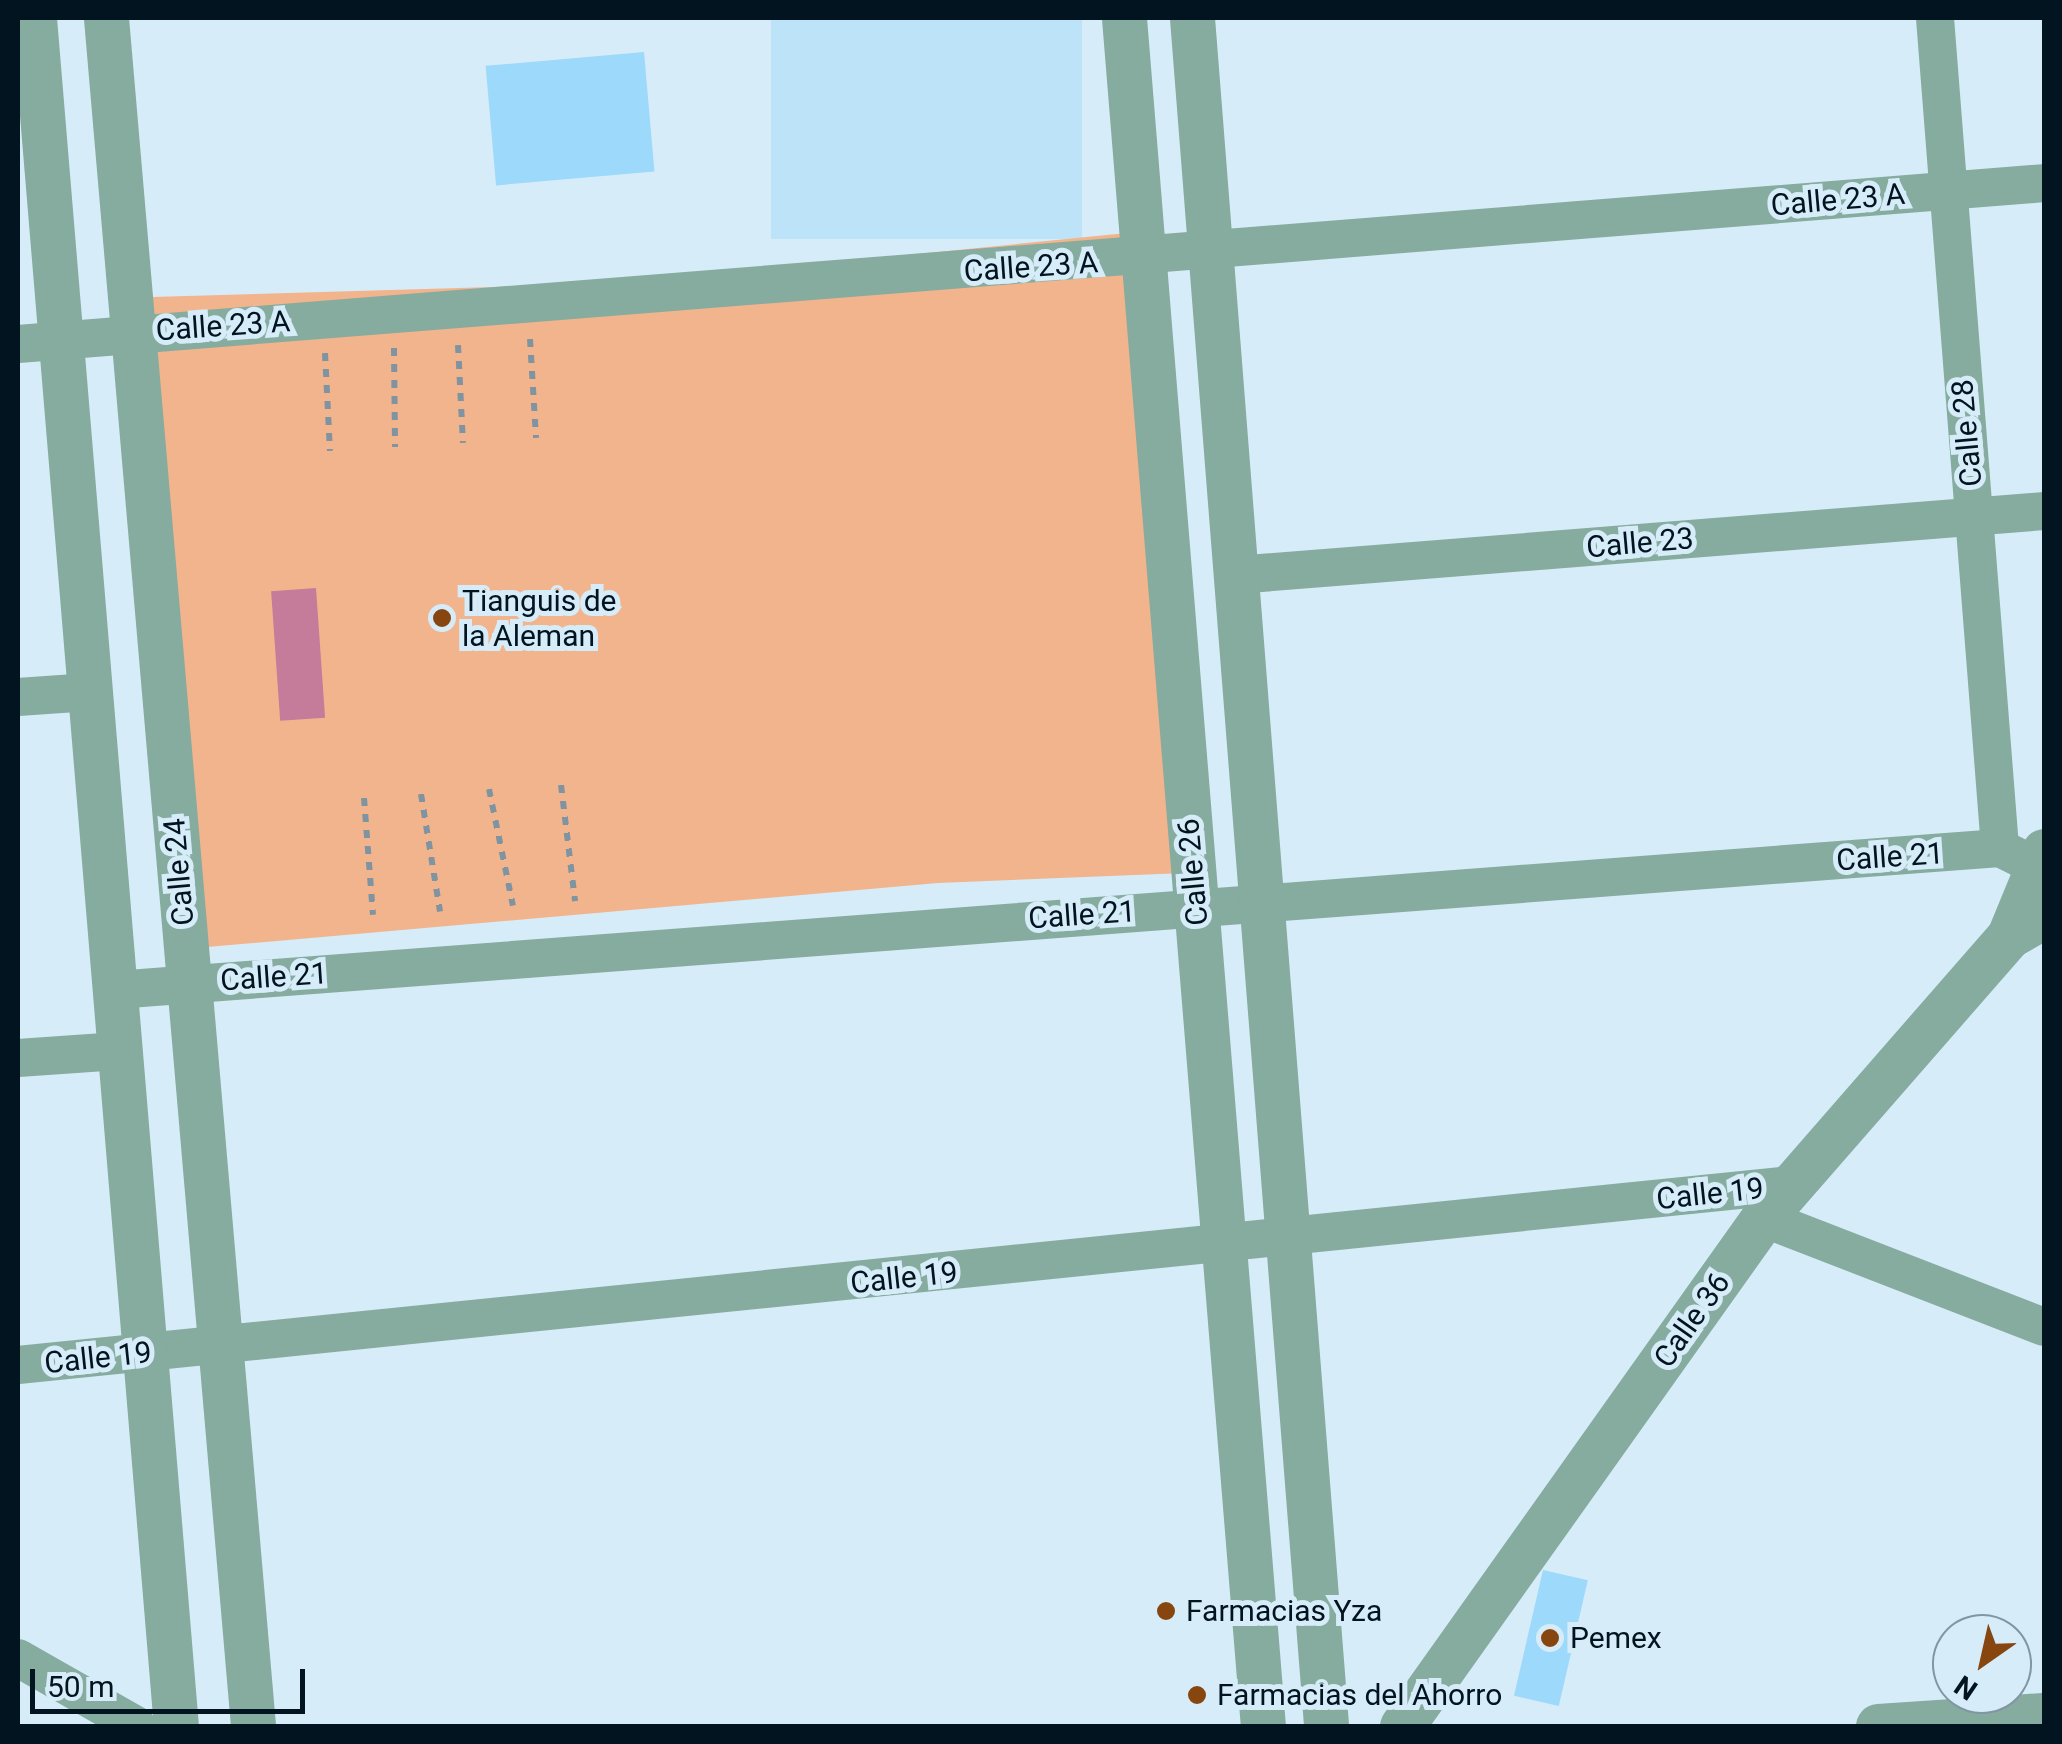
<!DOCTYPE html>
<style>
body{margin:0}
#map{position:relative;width:2062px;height:1744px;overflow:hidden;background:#d6ecf9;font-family:Roboto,sans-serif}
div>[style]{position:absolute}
.built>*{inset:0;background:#bde3f9;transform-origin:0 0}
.green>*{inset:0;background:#f2b48c}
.water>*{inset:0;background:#c47c9a;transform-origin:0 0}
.building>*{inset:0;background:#9dd9fb;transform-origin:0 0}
.path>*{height:6px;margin-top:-3px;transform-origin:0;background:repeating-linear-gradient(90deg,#7f94a0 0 8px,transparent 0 16px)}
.minor>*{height:38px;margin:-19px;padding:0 19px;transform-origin:19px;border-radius:19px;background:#86ab9f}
.tertiary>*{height:45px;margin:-22.5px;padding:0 22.5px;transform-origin:22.5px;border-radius:22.5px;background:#86ab9f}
.dots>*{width:28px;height:28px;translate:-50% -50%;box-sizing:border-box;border:5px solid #d6ecf9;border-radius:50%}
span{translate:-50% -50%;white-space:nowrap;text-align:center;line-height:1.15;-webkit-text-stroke:10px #d6ecf9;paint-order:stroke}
.street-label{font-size:30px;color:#01141f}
.poi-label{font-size:30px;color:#01141f}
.left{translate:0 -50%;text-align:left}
.frame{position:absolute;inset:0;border:20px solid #01141f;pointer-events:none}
.north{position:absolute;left:1932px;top:1614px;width:100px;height:100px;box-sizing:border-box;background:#d6ecf9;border:2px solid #8196a2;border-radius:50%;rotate:214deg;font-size:28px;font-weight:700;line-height:40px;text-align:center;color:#01141f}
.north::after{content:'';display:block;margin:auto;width:35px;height:45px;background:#874610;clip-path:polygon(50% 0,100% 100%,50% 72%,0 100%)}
.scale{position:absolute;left:30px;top:1669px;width:275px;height:45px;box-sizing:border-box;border:5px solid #01141f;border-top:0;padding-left:12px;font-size:30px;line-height:35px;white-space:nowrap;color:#01141f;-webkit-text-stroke:8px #d6ecf9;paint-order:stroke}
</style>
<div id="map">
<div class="built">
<div style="left:771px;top:18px;width:311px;height:221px"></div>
</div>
<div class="green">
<div style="clip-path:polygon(1137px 232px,1185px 873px,938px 883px,173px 950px,118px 298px,627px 283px)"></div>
</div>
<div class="water">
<div style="left:316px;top:588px;width:130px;height:45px;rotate:86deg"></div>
</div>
<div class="building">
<div style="left:644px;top:52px;width:120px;height:159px;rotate:85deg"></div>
<div style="left:1543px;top:1570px;width:46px;height:129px;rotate:13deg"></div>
</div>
<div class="path">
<div style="left:530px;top:339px;width:99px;rotate:86.5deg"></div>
<div style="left:458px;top:345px;width:98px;rotate:87.1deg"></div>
<div style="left:394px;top:348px;width:99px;rotate:89.4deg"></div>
<div style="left:325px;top:353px;width:98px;rotate:87.1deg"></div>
<div style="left:561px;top:785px;width:117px;rotate:83.1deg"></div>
<div style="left:489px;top:789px;width:119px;rotate:78.4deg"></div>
<div style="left:421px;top:794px;width:119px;rotate:80.8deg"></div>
<div style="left:364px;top:798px;width:117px;rotate:85.6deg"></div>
</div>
<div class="minor">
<div style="left:1935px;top:18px;width:833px;rotate:85.52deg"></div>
<div style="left:18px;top:344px;width:2032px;rotate:-4.54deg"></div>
<div style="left:1235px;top:575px;width:812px;rotate:-4.52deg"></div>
<div style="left:18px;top:697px;width:72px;rotate:-4deg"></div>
<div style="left:115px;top:990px;width:1890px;rotate:-4.31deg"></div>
<div style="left:2000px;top:848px;width:49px;rotate:26.6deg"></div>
<div style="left:18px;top:1058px;width:101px;rotate:-4deg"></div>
<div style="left:1763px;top:1218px;width:301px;rotate:21.2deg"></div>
<div style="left:18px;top:1365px;width:1782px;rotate:-5.8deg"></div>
<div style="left:18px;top:1658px;width:137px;rotate:29.7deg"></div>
</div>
<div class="tertiary">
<div style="left:34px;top:18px;width:1714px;rotate:85.25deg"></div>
<div style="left:106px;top:18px;width:1714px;rotate:85.08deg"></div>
<div style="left:1124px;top:18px;width:1714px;rotate:85.35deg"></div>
<div style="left:1192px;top:18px;width:1713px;rotate:85.51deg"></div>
<div style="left:2009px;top:936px;width:92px;rotate:-67.6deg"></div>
<div style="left:1402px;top:1726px;width:623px;rotate:-54.6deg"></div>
<div style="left:1763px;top:1218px;width:374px;rotate:-48.9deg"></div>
<div style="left:2009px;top:936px;width:40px;rotate:-29.7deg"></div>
<div style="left:1878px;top:1726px;width:166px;rotate:-3.8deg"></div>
</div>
<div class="dots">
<div style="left:442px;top:618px;background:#874610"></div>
<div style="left:1166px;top:1611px;background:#874610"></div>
<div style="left:1550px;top:1638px;background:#874610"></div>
<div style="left:1197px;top:1695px;background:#874610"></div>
</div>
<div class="street-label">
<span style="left:1838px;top:200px;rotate:-5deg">Calle 23 A</span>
<span style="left:1031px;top:267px;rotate:-4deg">Calle 23 A</span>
<span style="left:223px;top:326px;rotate:-4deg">Calle 23 A</span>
<span style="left:1967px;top:433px;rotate:-95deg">Calle 28</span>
<span style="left:1640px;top:543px;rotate:-5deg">Calle 23</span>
<span style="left:1890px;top:857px;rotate:-4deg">Calle 21</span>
<span style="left:179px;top:872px;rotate:-95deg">Calle 24</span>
<span style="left:1193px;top:872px;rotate:-95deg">Calle 26</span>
<span style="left:1082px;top:915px;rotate:-4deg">Calle 21</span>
<span style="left:274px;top:977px;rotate:-4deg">Calle 21</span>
<span style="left:1710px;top:1194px;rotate:-6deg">Calle 19</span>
<span style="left:904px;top:1278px;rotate:-6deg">Calle 19</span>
<span style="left:1692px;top:1320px;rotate:-55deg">Calle 36</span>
<span style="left:98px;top:1358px;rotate:-6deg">Calle 19</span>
</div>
<div class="poi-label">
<span class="left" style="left:462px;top:618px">Tianguis de<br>la Aleman</span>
<span class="left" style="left:1186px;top:1611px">Farmacias Yza</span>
<span class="left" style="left:1570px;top:1638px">Pemex</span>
<span class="left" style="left:1217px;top:1695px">Farmacias del Ahorro</span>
</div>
<div class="frame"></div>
<div class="north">N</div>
<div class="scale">50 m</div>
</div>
